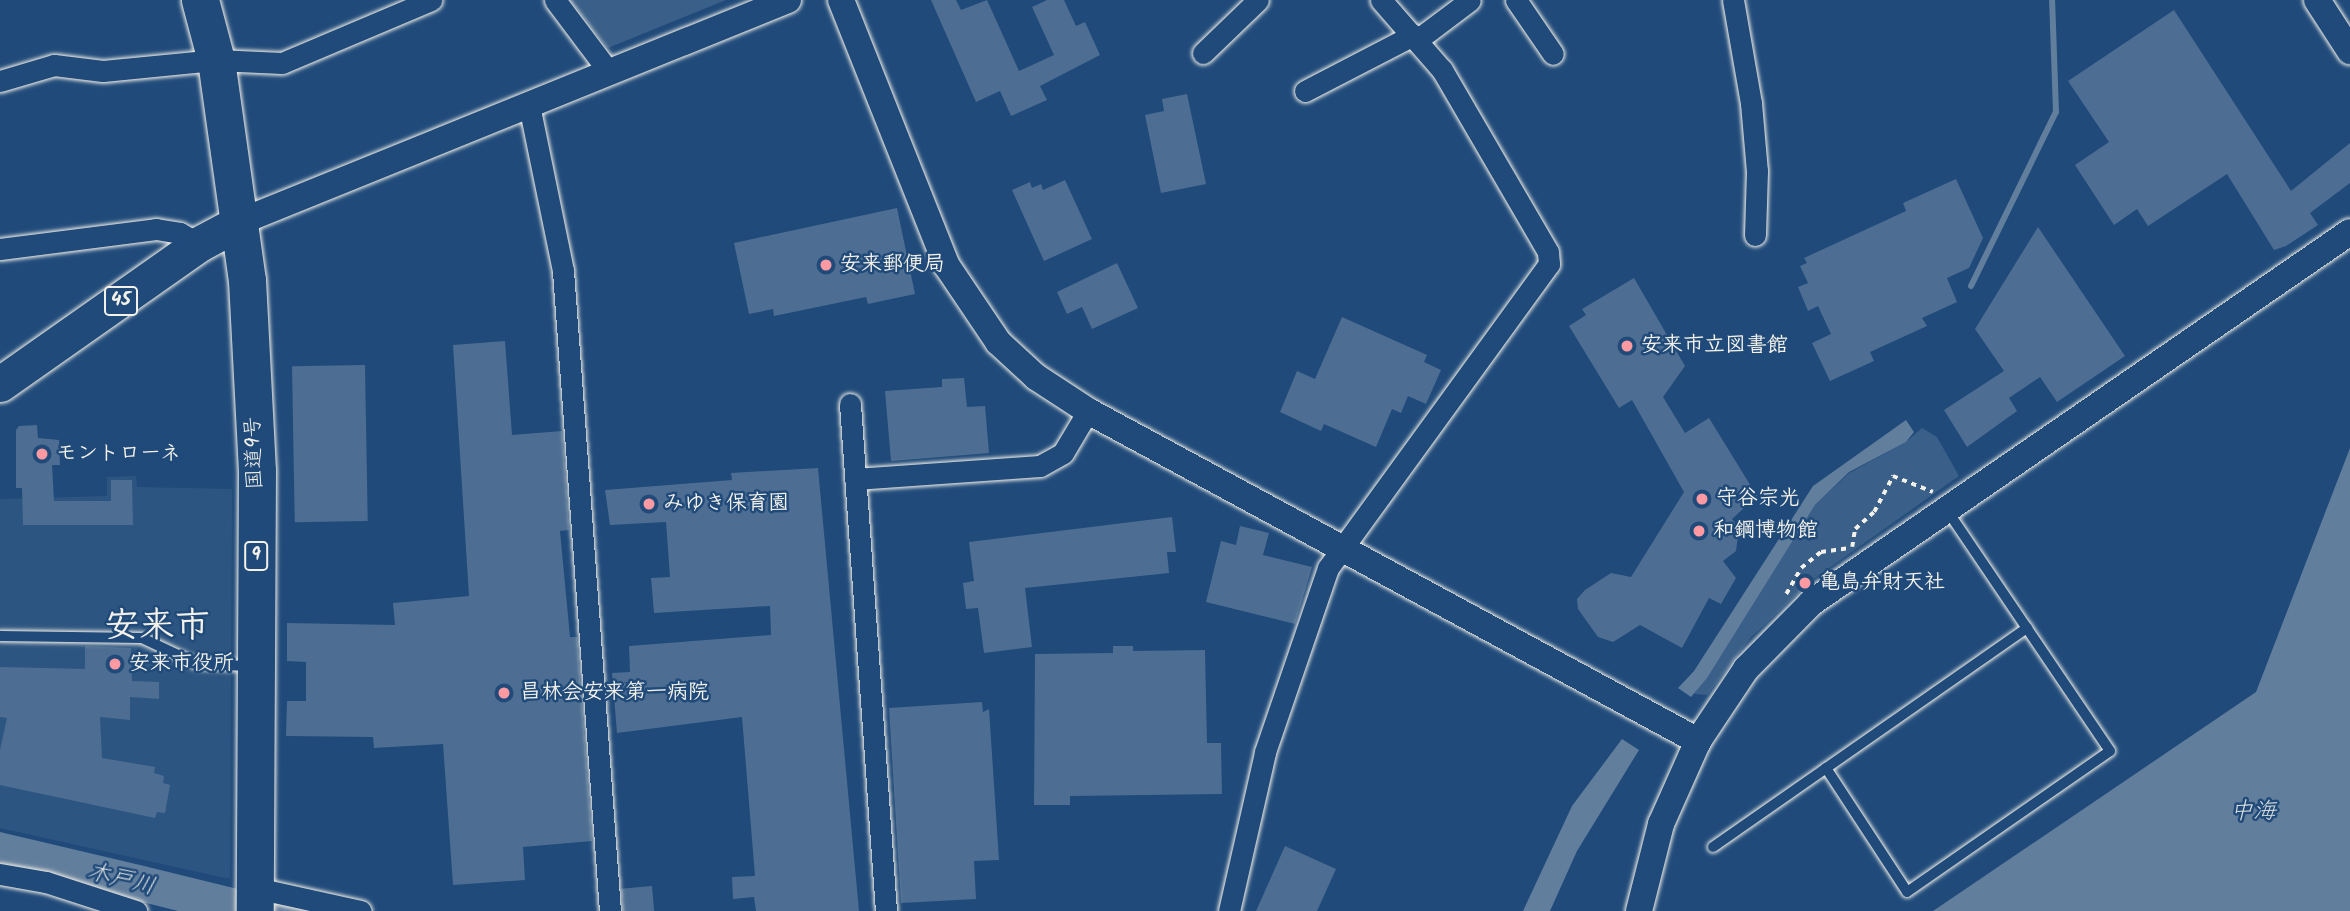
<!DOCTYPE html>
<meta charset="utf-8">
<style>
body{margin:0}
#map{position:relative;width:2350px;height:911px;overflow:hidden;background:#1f4a7a;font-family:Kalam,"Klee One",sans-serif}
div>[style]{position:absolute}
.built>*{inset:0;background:#2d5581}
.green>*{inset:0;background:#3a5f88}
.water>*{inset:0;background:#627e9d}
.stream>*{height:6px;margin:-3px;padding:0 3px;transform-origin:3px;border-radius:3px;background:#627e9d}
.building>*{inset:0;background:#4d6e92;transform-origin:0 0}
.path>*{height:3.5px;margin-top:-1.75px;transform-origin:0;background:repeating-linear-gradient(90deg,#f4f1e8 0 5px,transparent 0 10px)}
.roads{filter:drop-shadow(0 0 2px #f4f1e8) drop-shadow(0 0 2px #f4f1e8)}
.service>*{height:10px;margin:-5px;padding:0 5px;transform-origin:5px;border-radius:5px;background:#1f4a7a}
.minor>*{height:21px;margin:-10.5px;padding:0 10.5px;transform-origin:10.5px;border-radius:10.5px;background:#1f4a7a}
.tertiary>*{height:26px;margin:-13px;padding:0 13px;transform-origin:13px;border-radius:13px;background:#1f4a7a}
.primary>*{height:35px;margin:-17.5px;padding:0 17.5px;transform-origin:17.5px;border-radius:17.5px;background:#1f4a7a}
.trunk>*{height:37px;margin:-18.5px;padding:0 18.5px;transform-origin:18.5px;border-radius:18.5px;background:#1f4a7a}
.dots>*{width:19px;height:19px;translate:-50% -50%;box-sizing:border-box;border:4px solid #1f4a7a;border-radius:50%}
span{translate:-50% -50%;white-space:nowrap;text-align:center;line-height:1.15;-webkit-text-stroke:5px #1f4a7a;paint-order:stroke}
.shield-label span{padding:2px 5px;background:#1f4a7a;border:2px solid;border-radius:5px;-webkit-text-stroke-width:0}
.shield-label{font-size:19px;color:#f4f1e8;font-weight:700}
.poi-label{font-size:21px;color:#f4f1e8;font-weight:700}
.left{translate:0 -50%;text-align:left}
.street-label{font-size:21px;color:#f4f1e8}
.water-label{font-size:23px;color:#dee0dd;font-style:italic}
.town-label{font-size:35px;color:#f4f1e8;font-weight:700}
</style>
<div id="map">
<div class="built">
<div style="clip-path:polygon(136px 476px,137px 487px,232px 489px,230px 879px,0 828px,0 499px,107px 496px,107px 477px)"></div>
</div>
<div class="green">
<div style="clip-path:polygon(570px 0,726px 0,608px 48px)"></div>
<div style="clip-path:polygon(1922px 428px,1937px 437px,1959px 476px,1812px 580px,1751px 637px,1707px 695px,1694px 694px,1815px 505px,1849px 473px,1906px 442px)"></div>
</div>
<div class="water">
<div style="clip-path:polygon(1906px 420px,1914px 432px,1906px 442px,1849px 472px,1815px 505px,1707px 678px,1691px 697px,1678px 688px,1694px 671px,1813px 486px)"></div>
<div style="clip-path:polygon(2350px 448px,2350px 911px,1933px 911px,2256px 692px)"></div>
<div style="clip-path:polygon(1622px 739px,1639px 750px,1577px 851px,1550px 911px,1523px 911px,1572px 806px)"></div>
<div style="clip-path:polygon(0 832px,140px 865px,327px 911px,178px 911px,0 866px)"></div>
</div>
<div class="stream">
<div style="left:1971px;top:286px;width:194px;rotate:-64deg"></div>
<div style="left:2056px;top:112px;width:112px;rotate:-92deg"></div>
</div>
<div class="building">
<div style="clip-path:polygon(931px 0,956px 0,961px 10px,987px 0,1019px 71px,1054px 55px,1032px 7px,1047px 0,1064px 0,1076px 26px,1085px 22px,1100px 55px,1040px 86px,1047px 100px,1011px 116px,1000px 91px,976px 102px)"></div>
<div style="clip-path:polygon(2174px 10px,2291px 191px,2350px 143px,2350px 183px,2310px 213px,2318px 225px,2286px 246px,2274px 250px,2227px 174px,2148px 226px,2137px 209px,2114px 225px,2075px 165px,2109px 142px,2068px 81px)"></div>
<div style="clip-path:polygon(1187px 94px,1206px 184px,1161px 193px,1145px 115px,1164px 111px,1162px 99px)"></div>
<div style="clip-path:polygon(1956px 179px,1983px 238px,1969px 268px,1947px 278px,1957px 302px,1922px 318px,1927px 326px,1870px 352px,1874px 361px,1830px 381px,1812px 343px,1831px 334px,1818px 306px,1808px 311px,1798px 287px,1808px 283px,1800px 266px,1807px 263px,1804px 258px,1906px 211px,1903px 203px)"></div>
<div style="clip-path:polygon(1065px 180px,1092px 239px,1044px 261px,1012px 190px,1030px 182px,1032px 188px,1041px 184px,1043px 190px)"></div>
<div style="clip-path:polygon(897px 208px,915px 294px,868px 304px,866px 297px,774px 316px,773px 309px,749px 314px,734px 243px)"></div>
<div style="clip-path:polygon(2038px 227px,2125px 356px,2057px 402px,2040px 377px,2009px 398px,2017px 411px,1967px 447px,1944px 410px,2004px 371px,1975px 329px)"></div>
<div style="clip-path:polygon(1117px 263px,1138px 308px,1092px 329px,1082px 307px,1067px 314px,1057px 292px)"></div>
<div style="clip-path:polygon(1634px 278px,1685px 366px,1663px 397px,1685px 433px,1709px 418px,1757px 496px,1732px 519px,1739px 528px,1736px 551px,1723px 561px,1736px 578px,1721px 604px,1709px 598px,1682px 648px,1640px 625px,1613px 642px,1598px 637px,1578px 609px,1577px 599px,1585px 590px,1611px 573px,1631px 577px,1684px 492px,1632px 400px,1619px 408px,1569px 326px,1586px 315px,1582px 309px)"></div>
<div style="clip-path:polygon(1342px 317px,1427px 355px,1424px 362px,1441px 370px,1426px 404px,1408px 396px,1401px 413px,1392px 409px,1376px 447px,1324px 424px,1321px 431px,1280px 412px,1297px 371px,1315px 379px)"></div>
<div style="clip-path:polygon(505px 341px,512px 435px,562px 431px,569px 530px,560px 531px,570px 637px,577px 637px,592px 841px,523px 847px,525px 880px,453px 885px,443px 744px,374px 748px,373px 737px,286px 736px,287px 701px,306px 701px,306px 662px,287px 661px,287px 623px,395px 625px,393px 603px,469px 596px,453px 345px)"></div>
<div style="left:365px;top:365px;width:156px;height:73px;rotate:89deg"></div>
<div style="clip-path:polygon(964px 378px,967px 407px,985px 406px,989px 453px,891px 461px,885px 391px,942px 387px,942px 379px)"></div>
<div style="clip-path:polygon(37px 425px,38px 438px,59px 440px,60px 465px,52px 465px,54px 501px,111px 501px,111px 480px,132px 480px,133px 525px,23px 525px,22px 488px,16px 488px,16px 430px,19px 426px)"></div>
<div style="clip-path:polygon(818px 468px,859px 911px,756px 911px,754px 897px,733px 899px,732px 877px,755px 876px,742px 717px,617px 733px,612px 673px,630px 672px,629px 646px,771px 635px,770px 606px,654px 613px,651px 578px,670px 577px,666px 522px,610px 525px,605px 490px,732px 480px,731px 473px)"></div>
<div style="clip-path:polygon(1172px 517px,1176px 552px,1167px 552px,1169px 573px,1025px 588px,1032px 647px,984px 653px,978px 608px,966px 609px,963px 583px,974px 581px,969px 542px)"></div>
<div style="clip-path:polygon(1240px 526px,1269px 533px,1263px 555px,1312px 567px,1295px 624px,1206px 602px,1221px 541px,1236px 545px)"></div>
<div style="clip-path:polygon(85px 646px,131px 648px,132px 681px,159px 682px,159px 699px,130px 697px,130px 720px,100px 717px,102px 758px,155px 767px,154px 773px,164px 776px,163px 783px,170px 785px,165px 813px,157px 812px,155px 818px,0 785px,0 750px,7px 718px,0 717px,0 667px,85px 669px)"></div>
<div style="clip-path:polygon(1113px 646px,1133px 646px,1133px 651px,1205px 650px,1207px 743px,1221px 743px,1222px 794px,1070px 796px,1070px 805px,1034px 805px,1035px 654px,1113px 653px)"></div>
<div style="clip-path:polygon(982px 702px,983px 712px,989px 709px,999px 860px,974px 861px,976px 899px,901px 903px,889px 708px)"></div>
<div style="clip-path:polygon(1285px 846px,1336px 869px,1317px 911px,1256px 911px)"></div>
<div style="left:652px;top:886px;width:25px;height:31px;rotate:85deg"></div>
</div>
<div class="path">
<div style="left:1852px;top:547px;width:18px;rotate:-81deg"></div>
<div style="left:1855px;top:529px;width:25px;rotate:-42deg"></div>
<div style="left:1874px;top:512px;width:41px;rotate:-62.2deg"></div>
<div style="left:1893px;top:476px;width:43px;rotate:21.8deg"></div>
<div style="left:1786px;top:594px;width:30px;rotate:-60deg"></div>
<div style="left:1801px;top:568px;width:26px;rotate:-39deg"></div>
<div style="left:1821px;top:552px;width:29px;rotate:-8deg"></div>
</div>
<div class="roads">
<div class="service">
<div style="left:0;top:636px;width:142px;rotate:0.8deg"></div>
<div style="left:142px;top:638px;width:61px;rotate:25.3deg"></div>
<div style="left:197px;top:664px;width:52px;rotate:2.2deg"></div>
<div style="left:1826px;top:768px;width:148px;rotate:56.8deg"></div>
<div style="left:1907px;top:892px;width:247px;rotate:-34.8deg"></div>
<div style="left:2110px;top:751px;width:292px;rotate:-124.1deg"></div>
<div style="left:1713px;top:847px;width:383px;rotate:-34.9deg"></div>
</div>
<div class="minor">
<div style="left:555px;top:0;width:90px;rotate:53.1deg"></div>
<div style="left:1516px;top:0;width:65px;rotate:55.6deg"></div>
<div style="left:1733px;top:0;width:105px;rotate:80.1deg"></div>
<div style="left:1751px;top:103px;width:68px;rotate:85deg"></div>
<div style="left:1757px;top:171px;width:64px;rotate:91.8deg"></div>
<div style="left:1417px;top:40px;width:66px;rotate:-37deg"></div>
<div style="left:1203px;top:53px;width:76px;rotate:-43.9deg"></div>
<div style="left:0;top:81px;width:56px;rotate:-16.5deg"></div>
<div style="left:54px;top:65px;width:49px;rotate:7deg"></div>
<div style="left:103px;top:71px;width:114px;rotate:-5.6deg"></div>
<div style="left:216px;top:60px;width:66px;rotate:2.6deg"></div>
<div style="left:282px;top:63px;width:162px;rotate:-22.9deg"></div>
<div style="left:1305px;top:91px;width:122px;rotate:-27.4deg"></div>
<div style="left:529px;top:105px;width:169px;rotate:78.4deg"></div>
<div style="left:563px;top:271px;width:642px;rotate:85.8deg"></div>
<div style="left:0;top:249px;width:157px;rotate:-7.3deg"></div>
<div style="left:156px;top:229px;width:24px;rotate:9deg"></div>
<div style="left:180px;top:233px;width:22px;rotate:30deg"></div>
<div style="left:850px;top:404px;width:508px;rotate:85.94deg"></div>
<div style="left:855px;top:479px;width:185px;rotate:-4deg"></div>
<div style="left:1040px;top:466px;width:26px;rotate:-29deg"></div>
<div style="left:1063px;top:453px;width:49px;rotate:-59.2deg"></div>
<div style="left:0;top:874px;width:47px;rotate:9.9deg"></div>
<div style="left:46px;top:882px;width:95px;rotate:17.9deg"></div>
<div style="left:256px;top:888px;width:107px;rotate:12.4deg"></div>
<div style="left:1229px;top:911px;width:163px;rotate:-77.2deg"></div>
<div style="left:1265px;top:752px;width:194px;rotate:-71.1deg"></div>
<div style="left:1328px;top:568px;width:376px;rotate:-54deg"></div>
<div style="left:1549px;top:264px;width:12px;rotate:-95deg"></div>
<div style="left:1548px;top:252px;width:211px;rotate:-120.2deg"></div>
<div style="left:1442px;top:70px;width:93px;rotate:-131.1deg"></div>
</div>
<div class="tertiary">
<div style="left:841px;top:0;width:286px;rotate:68.3deg"></div>
<div style="left:947px;top:266px;width:92px;rotate:56.1deg"></div>
<div style="left:998px;top:342px;width:52px;rotate:42.6deg"></div>
<div style="left:1036px;top:377px;width:62px;rotate:33.2deg"></div>
<div style="left:1088px;top:411px;width:694px;rotate:28.41deg"></div>
<div style="left:2317px;top:0;width:61px;rotate:57.1deg"></div>
<div style="left:242px;top:221px;width:589px;rotate:-22.04deg"></div>
<div style="left:1639px;top:911px;width:90px;rotate:-75.8deg"></div>
<div style="left:1661px;top:824px;width:91px;rotate:-66deg"></div>
<div style="left:1698px;top:741px;width:87px;rotate:-56.3deg"></div>
<div style="left:1746px;top:669px;width:93px;rotate:-45.4deg"></div>
<div style="left:1811px;top:603px;width:654px;rotate:-34.54deg"></div>
</div>
<div class="primary">
<div style="left:0;top:384px;width:243px;rotate:-35.1deg"></div>
<div style="left:199px;top:244px;width:49px;rotate:-28.1deg"></div>
</div>
<div class="trunk">
<div style="left:200px;top:0;width:62px;rotate:75.1deg"></div>
<div style="left:216px;top:60px;width:222px;rotate:82deg"></div>
<div style="left:247px;top:280px;width:191px;rotate:87deg"></div>
<div style="left:257px;top:471px;width:440px;rotate:90.3deg"></div>
</div>
</div>
<div class="dots">
<div style="left:826px;top:265px;background:#ff9aa2"></div>
<div style="left:1627px;top:346px;background:#ff9aa2"></div>
<div style="left:42px;top:454px;background:#ff9aa2"></div>
<div style="left:1702px;top:499px;background:#ff9aa2"></div>
<div style="left:649px;top:504px;background:#ff9aa2"></div>
<div style="left:1699px;top:531px;background:#ff9aa2"></div>
<div style="left:1805px;top:583px;background:#ff9aa2"></div>
<div style="left:115px;top:664px;background:#ff9aa2"></div>
<div style="left:504px;top:693px;background:#ff9aa2"></div>
</div>
<div class="shield-label">
<span style="left:121px;top:301px">45</span>
<span style="left:256px;top:556px">9</span>
</div>
<div class="poi-label">
<span class="left" style="left:840px;top:265px">安来郵便局</span>
<span class="left" style="left:1641px;top:346px">安来市立図書館</span>
<span class="left" style="left:56px;top:454px">モントローネ</span>
<span class="left" style="left:1716px;top:499px">守谷宗光</span>
<span class="left" style="left:663px;top:504px">みゆき保育園</span>
<span class="left" style="left:1713px;top:531px">和鋼博物館</span>
<span class="left" style="left:1819px;top:583px">亀島弁財天社</span>
<span class="left" style="left:129px;top:664px">安来市役所</span>
<span class="left" style="left:520px;top:693px">昌林会安来第一病院</span>
</div>
<div class="street-label">
<span style="left:255px;top:453px;rotate:-92deg">国道9号</span>
</div>
<div class="water-label">
<span style="left:2253px;top:812px">中海</span>
<span style="left:121px;top:880px;rotate:14deg">木戸川</span>
</div>
<div class="town-label">
<span style="left:157px;top:627px">安来市</span>
</div>
</div>
